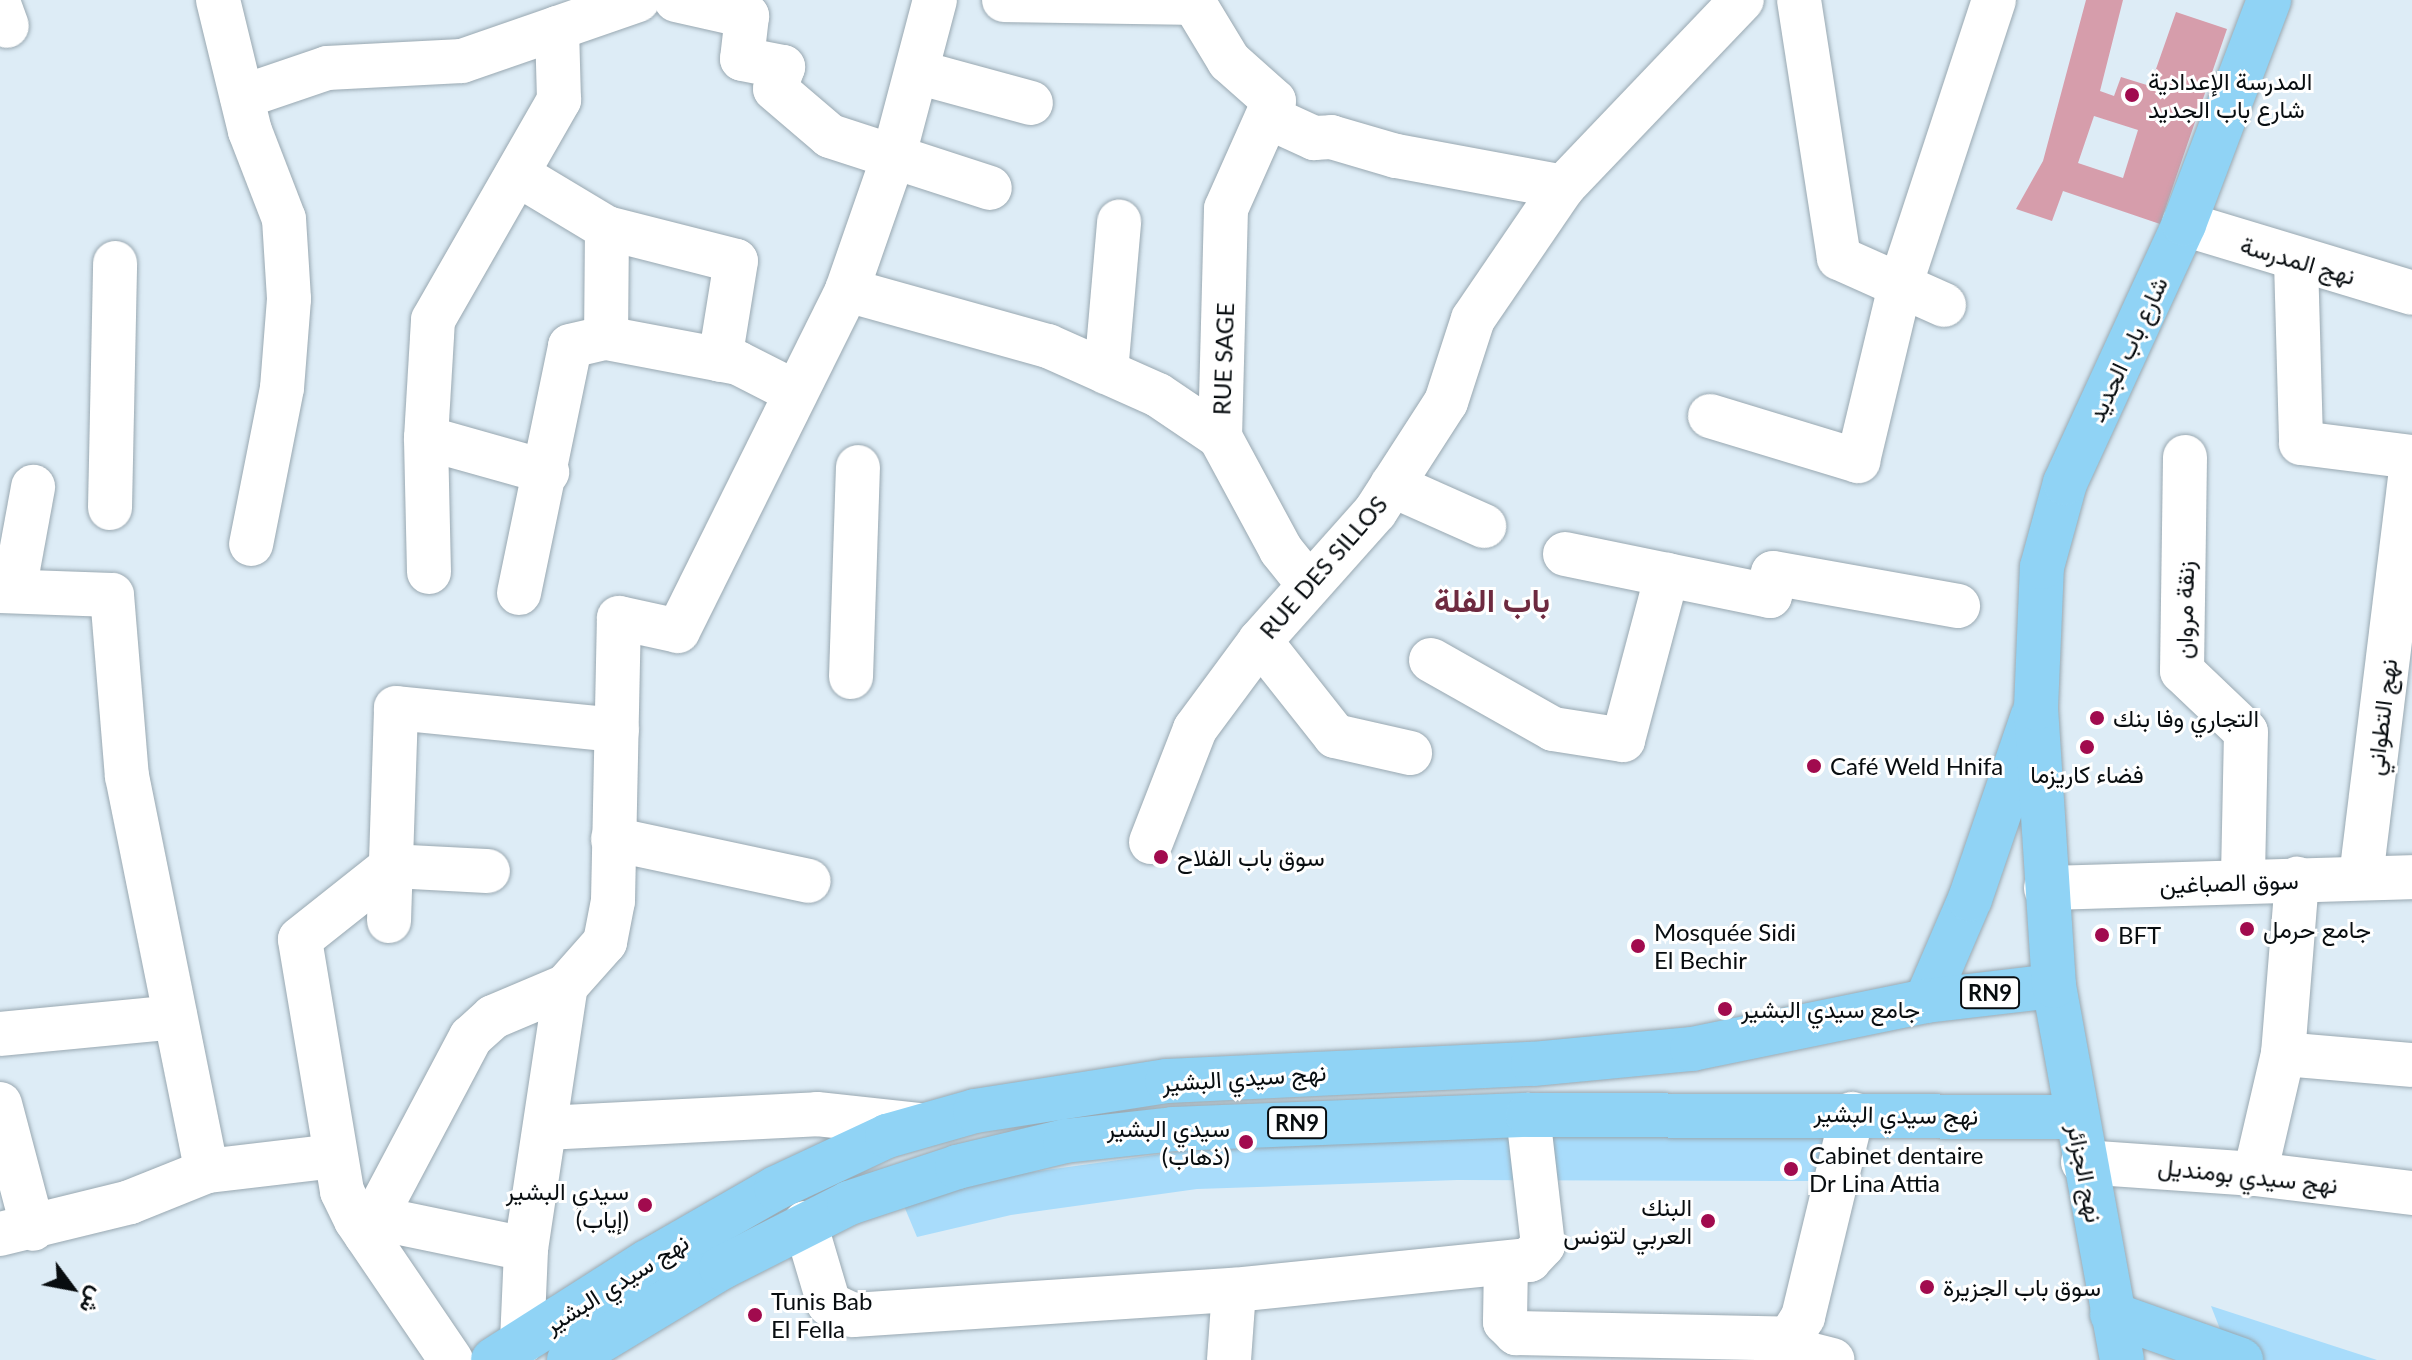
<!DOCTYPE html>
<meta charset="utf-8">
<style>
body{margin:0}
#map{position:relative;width:2412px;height:1360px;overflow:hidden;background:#ddecf6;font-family:Lato,Vazirmatn,sans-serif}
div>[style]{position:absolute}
.green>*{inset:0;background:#a8dcfb}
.building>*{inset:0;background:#d69dab}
.roads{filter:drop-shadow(0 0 2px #99a8b1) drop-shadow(0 0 2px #99a8b1)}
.minor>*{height:44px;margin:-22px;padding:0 22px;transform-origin:22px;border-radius:22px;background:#fff}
.major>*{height:44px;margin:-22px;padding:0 22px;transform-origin:22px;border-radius:22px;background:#90d3f5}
.dots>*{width:22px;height:22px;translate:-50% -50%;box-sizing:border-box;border:4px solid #fff;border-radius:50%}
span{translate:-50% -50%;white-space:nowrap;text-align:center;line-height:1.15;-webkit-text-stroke:6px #fff;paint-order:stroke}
.shield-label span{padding:2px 6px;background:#fff;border:2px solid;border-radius:6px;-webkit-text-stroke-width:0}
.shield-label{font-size:22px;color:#080d10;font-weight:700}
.poi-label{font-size:24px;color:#080d10}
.left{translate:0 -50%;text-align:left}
.right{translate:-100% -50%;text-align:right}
.street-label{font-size:24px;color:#080d10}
.district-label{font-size:32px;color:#6e2a40;font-weight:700}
.north{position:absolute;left:32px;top:1248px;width:80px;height:80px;-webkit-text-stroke:6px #fff;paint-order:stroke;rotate:122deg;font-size:22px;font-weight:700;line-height:32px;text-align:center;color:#080d10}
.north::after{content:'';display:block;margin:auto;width:28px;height:36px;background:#080d10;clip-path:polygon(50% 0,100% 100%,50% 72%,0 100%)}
</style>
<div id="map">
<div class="green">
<div style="clip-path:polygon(1463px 1137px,1826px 1137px,1823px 1181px,1457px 1180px,1197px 1189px,1011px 1215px,917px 1237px,904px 1206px,996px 1177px,1190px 1150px)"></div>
<div style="clip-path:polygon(2211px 1306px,2377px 1360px,2232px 1360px)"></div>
</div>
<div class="building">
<div style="clip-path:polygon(evenodd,2086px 0,2123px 0,2100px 91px,2114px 96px,2121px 77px,2150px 86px,2176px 12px,2227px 29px,2160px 224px,2063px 191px,2052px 221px,2016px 209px,2043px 161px,2086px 0,2094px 116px,2138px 130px,2123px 178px,2078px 163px,2094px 116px)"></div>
</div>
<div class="roads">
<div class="minor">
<div style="left:218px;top:0;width:135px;rotate:76.3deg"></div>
<div style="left:250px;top:131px;width:94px;rotate:68.9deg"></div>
<div style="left:284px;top:219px;width:80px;rotate:86.4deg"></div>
<div style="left:289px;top:299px;width:89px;rotate:94.5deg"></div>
<div style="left:282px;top:388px;width:159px;rotate:101.2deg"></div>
<div style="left:676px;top:0;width:73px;rotate:12.7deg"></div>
<div style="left:747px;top:16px;width:43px;rotate:96.6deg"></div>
<div style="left:742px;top:59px;width:42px;rotate:11deg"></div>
<div style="left:783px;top:67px;width:23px;rotate:110deg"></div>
<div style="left:775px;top:89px;width:72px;rotate:40.5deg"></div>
<div style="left:830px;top:136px;width:168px;rotate:18deg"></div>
<div style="left:1004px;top:0;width:190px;rotate:0.9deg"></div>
<div style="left:1194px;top:3px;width:68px;rotate:58.9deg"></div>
<div style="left:1229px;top:61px;width:60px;rotate:41.6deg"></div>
<div style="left:1274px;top:101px;width:118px;rotate:114deg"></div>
<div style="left:1226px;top:209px;width:228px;rotate:91.5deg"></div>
<div style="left:1220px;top:437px;width:128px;rotate:61.6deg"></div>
<div style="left:1281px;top:550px;width:45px;rotate:51.3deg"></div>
<div style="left:1799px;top:0;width:261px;rotate:81.2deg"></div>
<div style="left:1839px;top:258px;width:115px;rotate:24.1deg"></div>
<div style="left:0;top:7px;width:20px;rotate:70deg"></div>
<div style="left:917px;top:72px;width:118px;rotate:15.2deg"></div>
<div style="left:242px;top:97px;width:90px;rotate:-18.8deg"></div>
<div style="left:327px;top:68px;width:135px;rotate:-3deg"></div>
<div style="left:462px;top:61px;width:186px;rotate:-19.1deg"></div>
<div style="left:1268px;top:117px;width:51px;rotate:24.5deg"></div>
<div style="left:1314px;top:138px;width:17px;rotate:-3deg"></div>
<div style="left:1331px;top:137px;width:68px;rotate:16.3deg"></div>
<div style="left:1396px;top:156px;width:170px;rotate:10.5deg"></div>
<div style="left:517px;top:174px;width:105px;rotate:31deg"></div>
<div style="left:607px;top:228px;width:110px;rotate:90.5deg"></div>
<div style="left:606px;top:338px;width:134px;rotate:10.7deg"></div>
<div style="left:738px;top:363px;width:62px;rotate:27deg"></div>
<div style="left:2184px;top:224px;width:238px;rotate:16.8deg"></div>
<div style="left:607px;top:228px;width:133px;rotate:14.3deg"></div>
<div style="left:736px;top:261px;width:100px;rotate:99.2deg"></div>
<div style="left:2296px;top:261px;width:182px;rotate:88.4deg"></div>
<div style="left:2301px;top:443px;width:112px;rotate:7.2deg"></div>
<div style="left:847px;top:290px;width:209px;rotate:15.6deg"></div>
<div style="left:1048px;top:346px;width:120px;rotate:24deg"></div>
<div style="left:1158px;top:395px;width:75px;rotate:34.1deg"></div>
<div style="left:1106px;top:372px;width:151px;rotate:-85deg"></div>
<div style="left:1710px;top:416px;width:155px;rotate:16.9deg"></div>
<div style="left:1858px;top:461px;width:180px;rotate:-76.5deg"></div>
<div style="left:1900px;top:286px;width:301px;rotate:-71.8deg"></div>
<div style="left:426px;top:438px;width:126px;rotate:15.7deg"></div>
<div style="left:2185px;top:457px;width:214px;rotate:90.8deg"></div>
<div style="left:2182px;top:671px;width:88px;rotate:43.6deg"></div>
<div style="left:2246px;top:732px;width:149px;rotate:91.2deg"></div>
<div style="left:1392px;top:485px;width:101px;rotate:24deg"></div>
<div style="left:110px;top:508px;width:245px;rotate:-88.8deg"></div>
<div style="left:1565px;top:554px;width:209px;rotate:11.6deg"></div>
<div style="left:1770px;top:596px;width:23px;rotate:-83deg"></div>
<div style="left:1773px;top:573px;width:188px;rotate:10.1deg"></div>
<div style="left:429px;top:572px;width:134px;rotate:-91.3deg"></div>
<div style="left:426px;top:438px;width:118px;rotate:-86.6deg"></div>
<div style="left:433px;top:320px;width:254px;rotate:-60.2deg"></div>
<div style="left:559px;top:100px;width:72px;rotate:-91.6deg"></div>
<div style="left:0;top:591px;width:112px;rotate:2deg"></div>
<div style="left:112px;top:595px;width:182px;rotate:85.3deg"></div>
<div style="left:127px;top:776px;width:403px;rotate:78.6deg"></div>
<div style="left:14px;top:591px;width:106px;rotate:-79.6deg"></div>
<div style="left:519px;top:593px;width:252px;rotate:-78.3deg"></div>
<div style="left:570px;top:346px;width:37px;rotate:-13deg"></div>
<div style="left:1260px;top:641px;width:121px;rotate:51.7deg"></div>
<div style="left:1335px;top:736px;width:77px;rotate:12.8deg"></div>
<div style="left:1431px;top:660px;width:140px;rotate:29.5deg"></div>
<div style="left:1553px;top:729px;width:71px;rotate:8.9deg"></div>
<div style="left:1623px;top:740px;width:171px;rotate:-75.1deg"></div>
<div style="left:851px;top:677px;width:210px;rotate:-88.1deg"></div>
<div style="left:613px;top:839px;width:200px;rotate:12.1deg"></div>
<div style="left:1151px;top:842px;width:121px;rotate:-68.7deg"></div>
<div style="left:1195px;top:729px;width:109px;rotate:-53.5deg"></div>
<div style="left:1260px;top:641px;width:173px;rotate:-48.3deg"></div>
<div style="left:1375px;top:512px;width:131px;rotate:-57.2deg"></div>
<div style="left:1446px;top:402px;width:87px;rotate:-72deg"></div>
<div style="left:1473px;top:319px;width:160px;rotate:-55.7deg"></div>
<div style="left:1563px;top:187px;width:259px;rotate:-46.3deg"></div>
<div style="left:2361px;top:877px;width:419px;rotate:-83deg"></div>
<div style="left:2046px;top:888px;width:366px;rotate:-1.7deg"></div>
<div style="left:389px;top:921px;width:213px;rotate:-88.1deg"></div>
<div style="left:396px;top:708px;width:222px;rotate:5.7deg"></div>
<div style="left:0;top:1034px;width:176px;rotate:-5.5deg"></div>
<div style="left:2283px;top:1054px;width:129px;rotate:4.9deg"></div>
<div style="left:0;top:1104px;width:129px;rotate:75.2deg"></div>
<div style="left:545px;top:1128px;width:272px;rotate:-2.9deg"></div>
<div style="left:817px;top:1114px;width:104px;rotate:6.1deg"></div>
<div style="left:2083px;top:1162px;width:172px;rotate:4deg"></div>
<div style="left:2255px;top:1174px;width:158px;rotate:6.9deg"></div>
<div style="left:2255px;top:1174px;width:123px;rotate:-76.9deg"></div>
<div style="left:2283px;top:1054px;width:176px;rotate:-85.4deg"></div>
<div style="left:376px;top:1218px;width:153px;rotate:11.7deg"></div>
<div style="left:805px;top:1223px;width:84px;rotate:73.5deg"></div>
<div style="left:829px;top:1304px;width:26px;rotate:25deg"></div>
<div style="left:853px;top:1315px;width:382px;rotate:-3.8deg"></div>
<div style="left:1234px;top:1290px;width:297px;rotate:-5.8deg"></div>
<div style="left:1529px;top:1260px;width:21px;rotate:-47deg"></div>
<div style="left:1543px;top:1245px;width:131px;rotate:-96.6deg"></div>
<div style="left:0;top:1234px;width:134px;rotate:-13.8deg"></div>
<div style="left:130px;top:1202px;width:83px;rotate:-21.9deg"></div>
<div style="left:207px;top:1171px;width:129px;rotate:-6.7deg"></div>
<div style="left:366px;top:1235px;width:224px;rotate:-62.1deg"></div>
<div style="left:471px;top:1037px;width:30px;rotate:-42deg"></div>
<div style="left:493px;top:1017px;width:79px;rotate:-23deg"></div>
<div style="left:566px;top:986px;width:59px;rotate:-48.4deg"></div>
<div style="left:605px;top:942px;width:42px;rotate:-79deg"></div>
<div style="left:613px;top:901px;width:283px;rotate:-88.8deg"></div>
<div style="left:619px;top:618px;width:60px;rotate:12.4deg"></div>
<div style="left:678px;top:631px;width:381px;rotate:-63.6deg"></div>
<div style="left:847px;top:290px;width:143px;rotate:-70.8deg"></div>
<div style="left:894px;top:155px;width:160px;rotate:-75.2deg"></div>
<div style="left:1506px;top:1263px;width:59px;rotate:91deg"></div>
<div style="left:1505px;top:1322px;width:16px;rotate:45deg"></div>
<div style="left:1516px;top:1333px;width:277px;rotate:1.2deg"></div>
<div style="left:522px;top:1342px;width:93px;rotate:-87.5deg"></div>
<div style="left:526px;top:1249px;width:266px;rotate:-81.4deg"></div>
<div style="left:1785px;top:1348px;width:49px;rotate:14.3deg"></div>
<div style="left:451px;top:1360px;width:169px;rotate:-124.2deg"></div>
<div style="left:356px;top:1220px;width:32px;rotate:-116deg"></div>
<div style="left:342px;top:1191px;width:255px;rotate:-99.5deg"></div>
<div style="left:300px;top:939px;width:117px;rotate:-38.4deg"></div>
<div style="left:392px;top:866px;width:96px;rotate:3deg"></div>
<div style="left:1229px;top:1360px;width:70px;rotate:-85.9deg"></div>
<div style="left:1776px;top:1360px;width:51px;rotate:-57.9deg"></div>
<div style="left:1803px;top:1317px;width:209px;rotate:-76.4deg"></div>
</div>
<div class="major">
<div style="left:1926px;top:1001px;width:111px;rotate:-66.7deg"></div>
<div style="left:1970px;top:899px;width:194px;rotate:-71.1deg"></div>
<div style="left:2112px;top:1314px;width:137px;rotate:19.6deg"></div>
<div style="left:493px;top:1360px;width:183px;rotate:-32.5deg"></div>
<div style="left:647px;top:1262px;width:149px;rotate:-29.8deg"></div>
<div style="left:776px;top:1188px;width:123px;rotate:-25.1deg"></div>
<div style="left:887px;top:1136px;width:91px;rotate:-15.9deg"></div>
<div style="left:975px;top:1111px;width:194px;rotate:-8.9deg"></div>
<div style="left:1167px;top:1081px;width:366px;rotate:-2.7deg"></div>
<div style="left:1533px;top:1064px;width:160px;rotate:-5.4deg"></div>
<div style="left:1692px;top:1049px;width:239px;rotate:-11.6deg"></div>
<div style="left:1926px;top:1001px;width:129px;rotate:-6.7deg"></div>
<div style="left:569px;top:1360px;width:178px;rotate:-31.2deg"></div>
<div style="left:721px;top:1268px;width:144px;rotate:-26.9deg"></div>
<div style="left:849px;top:1203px;width:114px;rotate:-18.4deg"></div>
<div style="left:957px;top:1167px;width:111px;rotate:-13.5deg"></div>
<div style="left:1065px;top:1141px;width:109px;rotate:-6.3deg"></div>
<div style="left:1173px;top:1129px;width:355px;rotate:-2.3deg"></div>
<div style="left:1528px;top:1115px;width:547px;rotate:0.21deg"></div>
<div style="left:2122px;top:1360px;width:380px;rotate:-100.3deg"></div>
<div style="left:2054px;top:986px;width:279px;rotate:-93.7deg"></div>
<div style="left:2036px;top:708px;width:141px;rotate:-87.6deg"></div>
<div style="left:2042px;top:567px;width:87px;rotate:-74.7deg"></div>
<div style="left:2065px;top:483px;width:285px;rotate:-65.3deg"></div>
<div style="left:2184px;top:224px;width:240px;rotate:-69.2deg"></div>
</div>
</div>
<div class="dots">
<div style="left:2132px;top:95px;background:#a10b4e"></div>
<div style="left:2097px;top:718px;background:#a10b4e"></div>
<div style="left:2087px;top:747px;background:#a10b4e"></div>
<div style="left:1814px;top:766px;background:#a10b4e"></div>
<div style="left:1161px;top:857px;background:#a10b4e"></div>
<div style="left:2247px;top:929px;background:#a10b4e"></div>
<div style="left:2102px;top:935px;background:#a10b4e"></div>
<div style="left:1638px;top:946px;background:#a10b4e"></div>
<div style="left:1725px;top:1009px;background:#a10b4e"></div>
<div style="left:1246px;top:1142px;background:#a10b4e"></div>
<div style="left:1791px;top:1169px;background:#a10b4e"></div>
<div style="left:645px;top:1205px;background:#a10b4e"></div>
<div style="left:1708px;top:1221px;background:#a10b4e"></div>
<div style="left:1927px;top:1287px;background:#a10b4e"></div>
<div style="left:755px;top:1315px;background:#a10b4e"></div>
</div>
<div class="shield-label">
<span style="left:1990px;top:993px">RN9</span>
<span style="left:1297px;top:1123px">RN9</span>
</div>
<div class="poi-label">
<span class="left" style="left:2148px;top:95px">المدرسة الإعدادية<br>شارع باب الجديد</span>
<span class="left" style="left:2113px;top:718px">التجاري وفا بنك</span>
<span class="left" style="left:1830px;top:766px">Café Weld Hnifa</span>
<span style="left:2087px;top:774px">فضاء كاريزما</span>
<span class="left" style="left:1177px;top:857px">سوق باب الفلاح</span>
<span class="left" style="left:2263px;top:929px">جامع حرمل</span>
<span class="left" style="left:1654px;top:946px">Mosquée Sidi<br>El Bechir</span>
<span class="left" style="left:2118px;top:935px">BFT</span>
<span class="left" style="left:1741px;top:1009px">جامع سيدي البشير</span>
<span class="right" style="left:1230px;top:1142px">سيدي البشير<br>(ذهاب)</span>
<span class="left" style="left:1809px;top:1169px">Cabinet dentaire<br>Dr Lina Attia</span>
<span class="right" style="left:629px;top:1205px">سيدي البشير<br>(إياب)</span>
<span class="right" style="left:1692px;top:1221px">البنك<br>العربي لتونس</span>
<span class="left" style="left:1943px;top:1287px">سوق باب الجزيرة</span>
<span class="left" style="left:771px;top:1315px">Tunis Bab<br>El Fella</span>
</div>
<div class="street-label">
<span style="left:2298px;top:260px;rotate:16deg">نهج المدرسة</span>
<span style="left:2127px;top:349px;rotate:-65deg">شارع باب الجديد</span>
<span style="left:1223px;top:359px;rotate:-88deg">RUE SAGE</span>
<span style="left:1323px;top:567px;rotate:-49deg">RUE DES SILLOS</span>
<span style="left:2184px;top:610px;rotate:-89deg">زنقة مروان</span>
<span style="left:2381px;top:717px;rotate:-83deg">نهج التطواني</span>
<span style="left:2229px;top:882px;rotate:-2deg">سوق الصباغين</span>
<span style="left:1244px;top:1077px;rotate:-4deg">نهج سيدي البشير</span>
<span style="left:1896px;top:1114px;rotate:1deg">نهج سيدي البشير</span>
<span style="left:2086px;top:1173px;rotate:79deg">نهج الجزائر</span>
<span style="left:2248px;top:1175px;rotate:6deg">نهج سيدي بومنديل</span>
<span style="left:616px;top:1283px;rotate:-32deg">نهج سيدي البشير</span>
</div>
<div class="district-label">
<span style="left:1492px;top:600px">باب الفلة</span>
</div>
<div class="north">ش</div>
</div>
